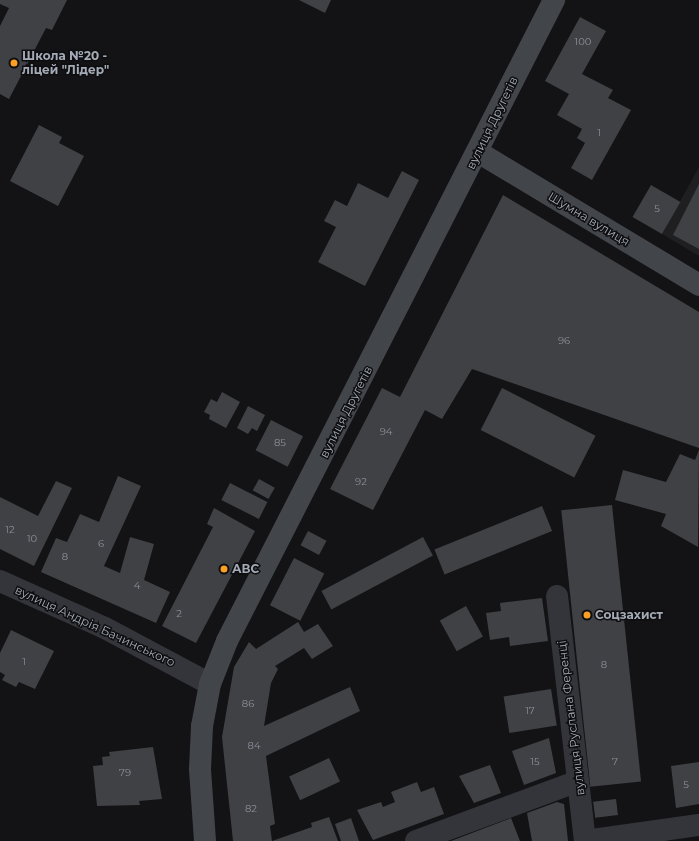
<!DOCTYPE html>
<meta charset="utf-8">
<style>
body{margin:0}
#map{position:relative;width:699px;height:841px;overflow:hidden;background:#131315;font-family:Montserrat,sans-serif}
div>[style]{position:absolute}
.built>*{inset:0;background:#1f1f22}
.building>*{inset:0;background:#3f4145;transform-origin:0 0}
.minor>*{height:22px;margin:-11px;padding:0 11px;transform-origin:11px;border-radius:11px;background:#34353a}
.secondary>*{height:22px;margin:-11px;padding:0 11px;transform-origin:11px;border-radius:11px;background:#42454a}
.dots>*{width:11px;height:11px;translate:-50% -50%;box-sizing:border-box;border:2px solid #0e0e10;border-radius:50%}
span{translate:-50% -50%;white-space:nowrap;text-align:center;line-height:1.15;-webkit-text-stroke:3px #0e0e10;paint-order:stroke}
.number-label{font-size:10px;color:#8b909a}
.number-label span{-webkit-text-stroke-width:0}
.poi-label{font-size:12px;color:#a4abb6;font-weight:700}
.left{translate:0 -50%;text-align:left}
.street-label{font-size:12px;color:#a4abb6}
</style>
<div id="map">
<div class="built">
<div style="clip-path:polygon(699px 167px,699px 256px,662px 234px)"></div>
</div>
<div class="building">
<div style="clip-path:polygon(0 0,67px 0,52px 30px,46px 28px,9px 99px,0 94px,0 26px,9px 8px,0 4px)"></div>
<div style="clip-path:polygon(299px 0,331px 0,325px 13px)"></div>
<div style="clip-path:polygon(580px 17px,606px 31px,582px 74px,613px 90px,608px 98px,631px 110px,592px 180px,571px 168px,585px 143px,577px 138px,582px 129px,557px 115px,569px 94px,545px 81px)"></div>
<div style="clip-path:polygon(39px 125px,62px 137px,59px 143px,84px 156px,58px 206px,10px 181px)"></div>
<div style="clip-path:polygon(402px 171px,419px 180px,365px 286px,318px 262px,336px 227px,324px 221px,335px 200px,347px 206px,358px 183px,388px 198px)"></div>
<div style="clip-path:polygon(699px 184px,699px 249px,673px 235px)"></div>
<div style="left:651px;top:185px;width:34px;height:37px;rotate:30deg"></div>
<div style="clip-path:polygon(503px 195px,699px 312px,699px 448px,472px 369px,442px 419px,425px 410px,373px 510px,330px 489px,382px 388px,400px 397px)"></div>
<div style="left:502px;top:388px;width:105px;height:47px;rotate:27deg"></div>
<div style="clip-path:polygon(222px 392px,240px 402px,226px 428px,209px 419px,210px 415px,204px 412px,211px 399px,217px 402px)"></div>
<div style="clip-path:polygon(248px 406px,265px 415px,257px 431px,252px 428px,248px 434px,237px 428px)"></div>
<div style="left:271px;top:420px;width:36px;height:34px;rotate:27deg"></div>
<div style="clip-path:polygon(699px 450px,698px 547px,661px 526px,666px 514px,615px 500px,623px 470px,666px 482px,680px 454px,695px 460px)"></div>
<div style="clip-path:polygon(118px 476px,141px 486px,104px 566px,120px 573px,130px 537px,154px 544px,144px 580px,170px 592px,156px 623px,41px 572px,56px 538px,67px 542px,80px 514px,99px 522px)"></div>
<div style="left:259px;top:479px;width:18px;height:13px;rotate:29deg"></div>
<div style="clip-path:polygon(56px 481px,72px 488px,34px 566px,0 549px,0 497px,38px 516px)"></div>
<div style="left:230px;top:483px;width:42px;height:19px;rotate:27deg"></div>
<div style="left:612px;top:505px;width:278px;height:51px;rotate:84deg"></div>
<div style="left:542px;top:506px;width:27px;height:116px;rotate:68deg"></div>
<div style="clip-path:polygon(214px 508px,255px 531px,196px 643px,162px 626px,213px 527px,207px 524px)"></div>
<div style="left:308px;top:531px;width:21px;height:16px;rotate:28deg"></div>
<div style="left:423px;top:537px;width:21px;height:115px;rotate:62deg"></div>
<div style="left:294px;top:558px;width:34px;height:53px;rotate:27deg"></div>
<div style="clip-path:polygon(542px 598px,548px 641px,510px 646px,509px 637px,490px 640px,486px 613px,501px 611px,500px 603px)"></div>
<div style="left:466px;top:606px;width:35px;height:30px;rotate:61deg"></div>
<div style="clip-path:polygon(298px 622px,304px 632px,318px 624px,333px 646px,312px 659px,304px 648px,275px 666px,278px 669px,271px 683px,264px 726px,350px 687px,360px 711px,266px 756px,275px 824px,270px 826px,272px 841px,312px 827px,311px 823px,329px 817px,338px 841px,233px 841px,222px 737px,234px 667px,249px 642px,256px 649px)"></div>
<div style="clip-path:polygon(11px 630px,54px 651px,35px 689px,19px 682px,16px 687px,2px 680px,5px 675px,0 672px,0 653px)"></div>
<div style="left:551px;top:689px;width:37px;height:48px;rotate:81deg"></div>
<div style="clip-path:polygon(549px 738px,556px 773px,524px 785px,512px 751px)"></div>
<div style="clip-path:polygon(153px 747px,162px 799px,139px 801px,140px 805px,97px 806px,93px 766px,103px 765px,102px 757px,110px 756px,109px 752px)"></div>
<div style="left:329px;top:758px;width:26px;height:44px;rotate:65deg"></div>
<div style="clip-path:polygon(699px 762px,699px 804px,676px 808px,671px 766px)"></div>
<div style="clip-path:polygon(490px 765px,501px 793px,474px 803px,459px 776px)"></div>
<div style="clip-path:polygon(417px 782px,421px 792px,434px 787px,444px 814px,373px 840px,357px 810px,381px 802px,383px 807px,395px 802px,391px 792px)"></div>
<div style="left:616px;top:799px;width:16px;height:23px;rotate:83deg"></div>
<div style="clip-path:polygon(557px 802px,564px 804px,568px 841px,532px 841px,527px 813px)"></div>
<div style="clip-path:polygon(351px 818px,359px 841px,341px 841px,335px 824px)"></div>
<div style="clip-path:polygon(511px 818px,520px 841px,451px 841px)"></div>
</div>
<div class="minor">
<div style="left:0;top:581px;width:115px;rotate:24.1deg"></div>
<div style="left:105px;top:628px;width:119px;rotate:28.1deg"></div>
<div style="left:557px;top:596px;width:247px;rotate:83.5deg"></div>
<div style="left:416px;top:841px;width:173px;rotate:-20.3deg"></div>
<div style="left:585px;top:841px;width:115px;rotate:-8deg"></div>
</div>
<div class="secondary">
<div style="left:478px;top:152px;width:258px;rotate:31deg"></div>
<div style="left:205px;top:841px;width:72px;rotate:-94deg"></div>
<div style="left:200px;top:769px;width:43px;rotate:-87.3deg"></div>
<div style="left:202px;top:726px;width:43px;rotate:-79.2deg"></div>
<div style="left:210px;top:684px;width:46px;rotate:-68.4deg"></div>
<div style="left:227px;top:641px;width:720px;rotate:-62.97deg"></div>
</div>
<div class="dots">
<div style="left:14px;top:63px;background:#fc9f24"></div>
<div style="left:224px;top:569px;background:#fc9f24"></div>
<div style="left:587px;top:615px;background:#fc9f24"></div>
</div>
<div class="number-label">
<span style="left:583px;top:42px">100</span>
<span style="left:599px;top:133px">1</span>
<span style="left:657px;top:209px">5</span>
<span style="left:564px;top:341px">96</span>
<span style="left:386px;top:432px">94</span>
<span style="left:280px;top:443px">85</span>
<span style="left:361px;top:482px">92</span>
<span style="left:10px;top:530px">12</span>
<span style="left:32px;top:539px">10</span>
<span style="left:101px;top:544px">6</span>
<span style="left:65px;top:557px">8</span>
<span style="left:137px;top:586px">4</span>
<span style="left:179px;top:614px">2</span>
<span style="left:24px;top:662px">1</span>
<span style="left:604px;top:665px">8</span>
<span style="left:248px;top:704px">86</span>
<span style="left:530px;top:711px">17</span>
<span style="left:254px;top:746px">84</span>
<span style="left:535px;top:762px">15</span>
<span style="left:615px;top:762px">7</span>
<span style="left:125px;top:773px">79</span>
<span style="left:686px;top:785px">5</span>
<span style="left:251px;top:809px">82</span>
</div>
<div class="poi-label">
<span class="left" style="left:22px;top:63px">Школа №20 -<br>ліцей "Лідер"</span>
<span class="left" style="left:232px;top:569px">АВС</span>
<span class="left" style="left:595px;top:615px">Соцзахист</span>
</div>
<div class="street-label">
<span style="left:492px;top:123px;rotate:-64deg">вулиця Другетів</span>
<span style="left:589px;top:219px;rotate:31deg">Шумна вулиця</span>
<span style="left:346px;top:412px;rotate:-63deg">вулиця Другетів</span>
<span style="left:95px;top:626px;rotate:25deg">вулиця Андрія Бачинського</span>
<span style="left:571px;top:718px;rotate:-97deg">вулиця Руслана Ференці</span>
</div>
</div>
